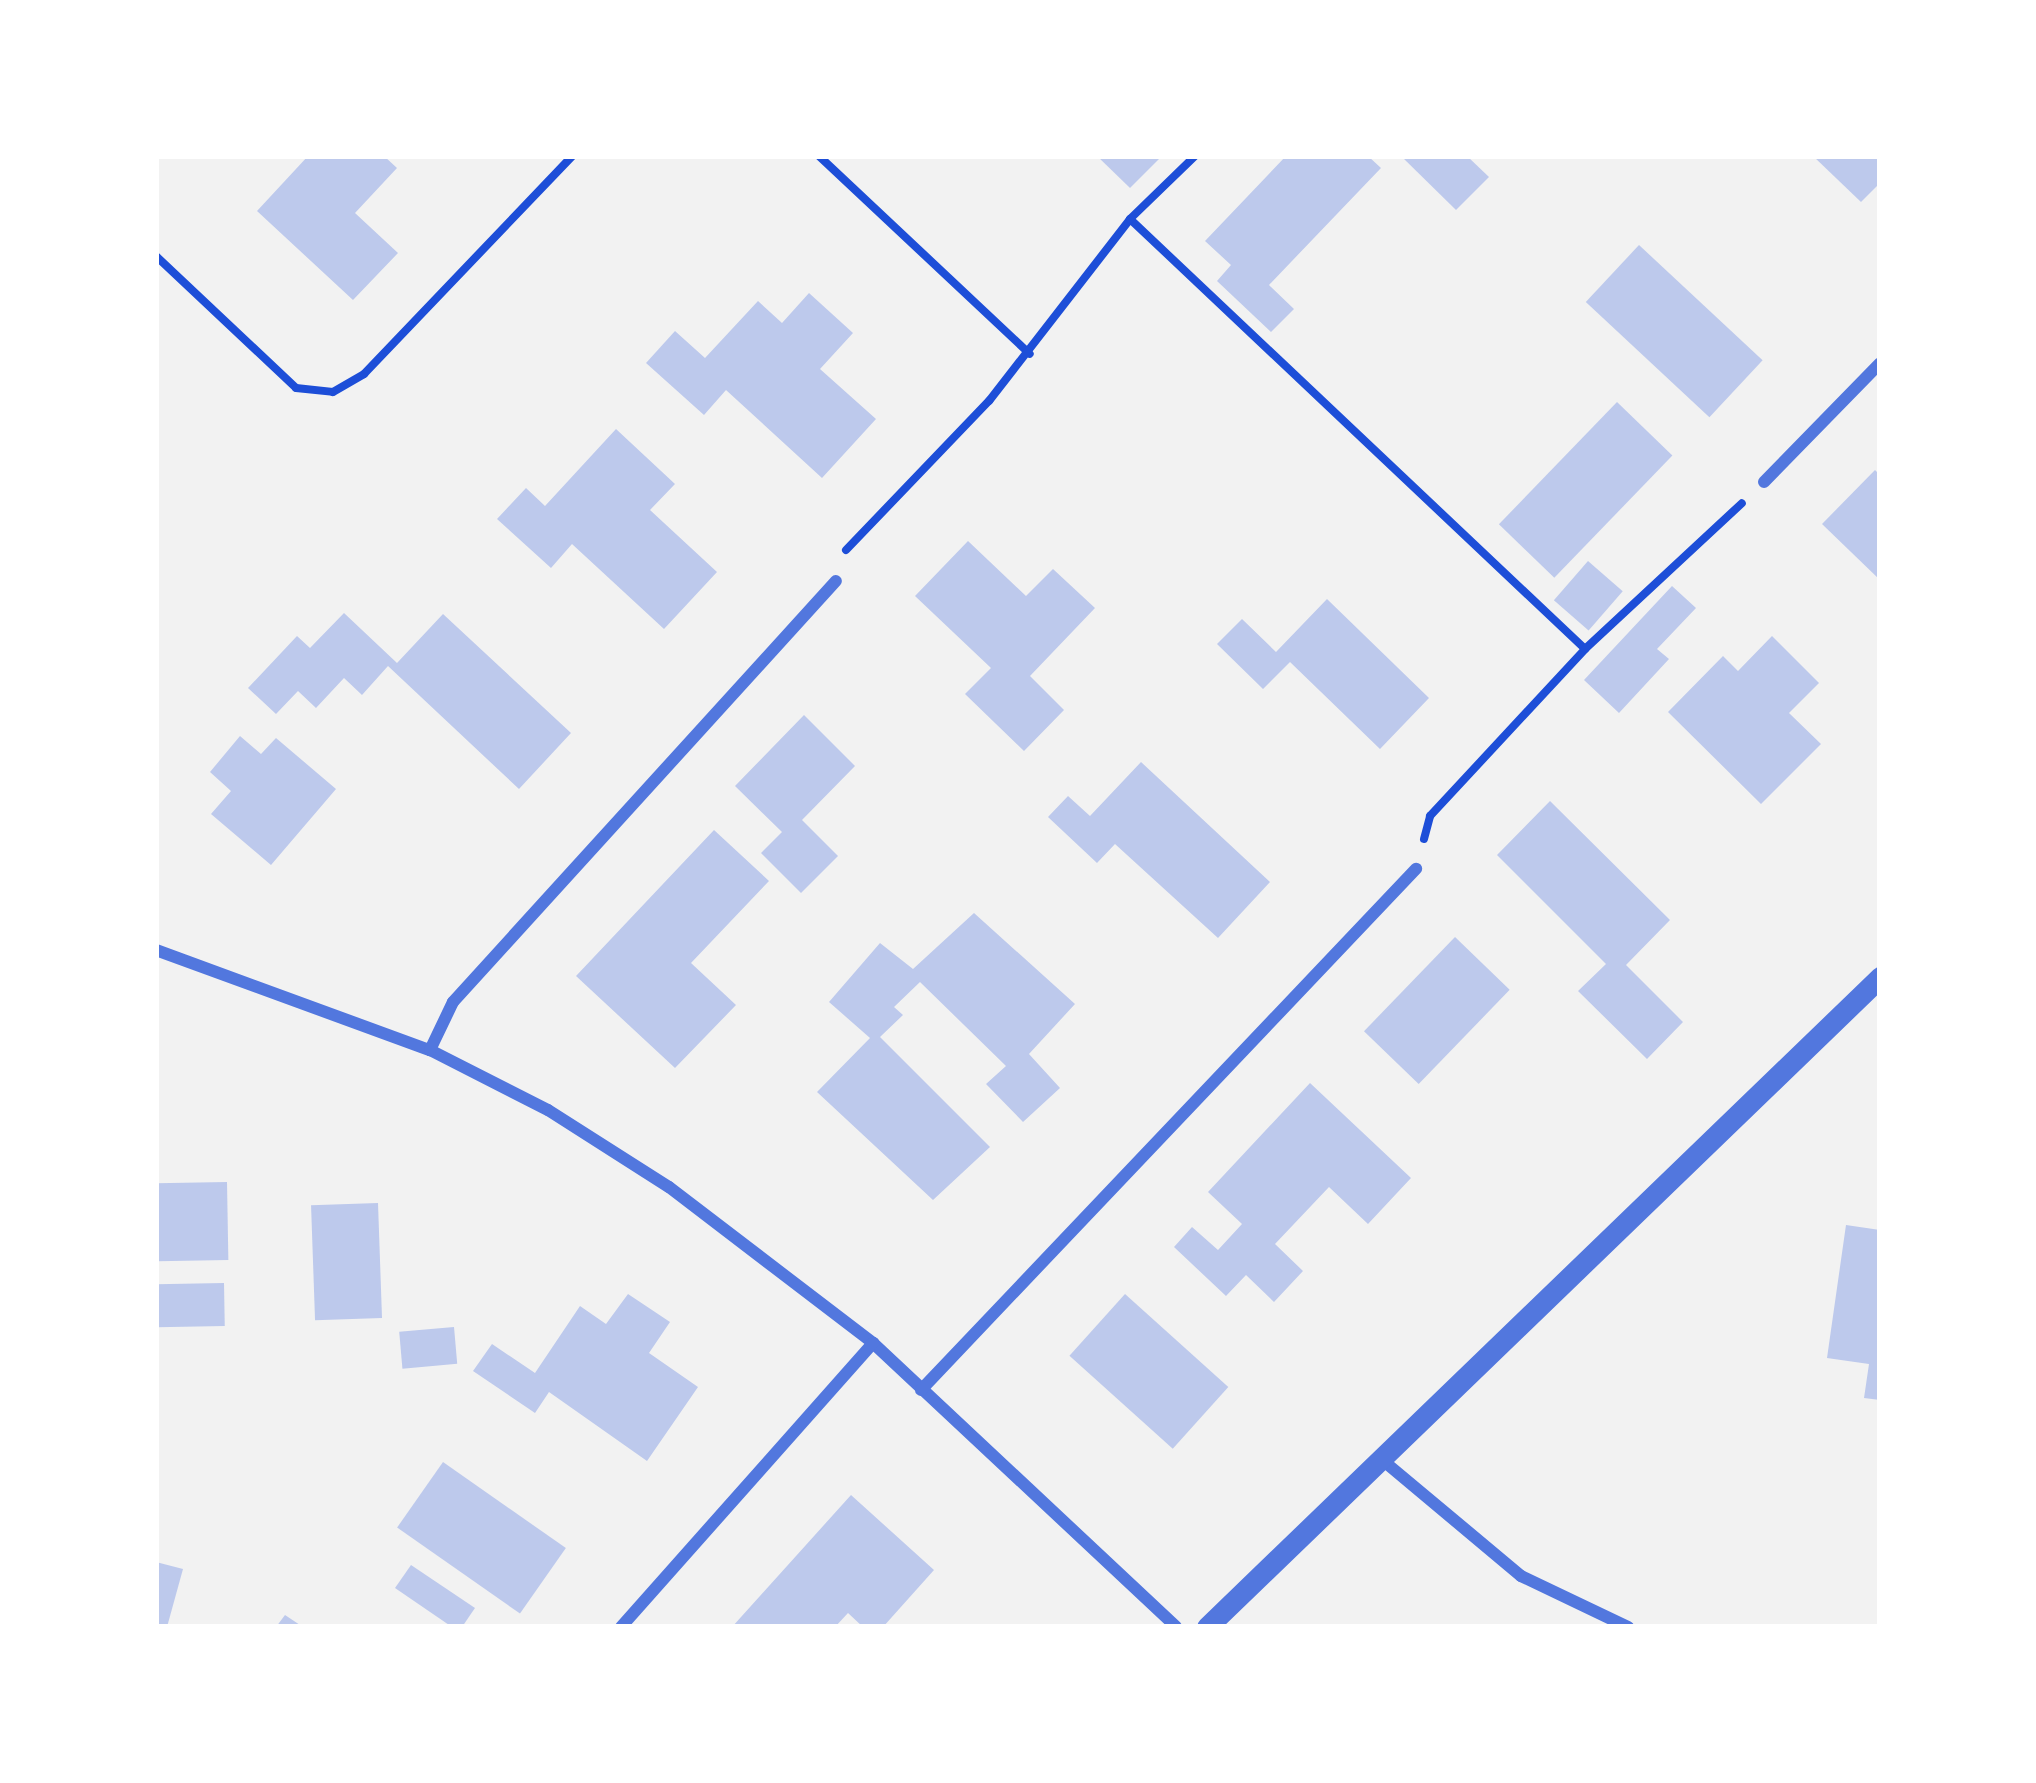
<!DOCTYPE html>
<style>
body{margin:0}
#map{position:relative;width:2036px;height:1783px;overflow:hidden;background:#f2f2f2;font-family:"Asap Condensed",sans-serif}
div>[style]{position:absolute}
.building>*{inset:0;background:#bdc9ec;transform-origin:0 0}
.path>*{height:8px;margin:-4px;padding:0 4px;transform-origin:4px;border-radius:4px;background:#1d4ed8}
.minor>*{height:12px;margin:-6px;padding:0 6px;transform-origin:6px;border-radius:6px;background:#5277de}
.tertiary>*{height:21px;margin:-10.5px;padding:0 10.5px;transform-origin:10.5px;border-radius:10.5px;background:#5277de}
span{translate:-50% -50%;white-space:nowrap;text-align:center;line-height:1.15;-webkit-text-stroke:9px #fff;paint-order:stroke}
.frame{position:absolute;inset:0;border:159px solid #fff;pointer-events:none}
</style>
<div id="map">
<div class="building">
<div style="clip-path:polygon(308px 156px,384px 156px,397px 168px,355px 213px,398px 253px,353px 300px,257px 211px)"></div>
<div style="clip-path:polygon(1097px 156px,1162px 156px,1130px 188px)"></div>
<div style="clip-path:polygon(1286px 156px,1368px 156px,1381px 168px,1269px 285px,1294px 309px,1271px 332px,1217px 281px,1231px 265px,1205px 241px)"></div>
<div style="clip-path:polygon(1401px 156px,1467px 156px,1489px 177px,1456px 210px)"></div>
<div style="clip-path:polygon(1813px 156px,1880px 156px,1880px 183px,1861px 202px)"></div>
<div style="left:1639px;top:245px;width:169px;height:78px;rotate:43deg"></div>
<div style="clip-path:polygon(809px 293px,853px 333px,820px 369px,876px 419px,822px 478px,726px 390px,704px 415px,646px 363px,675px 331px,705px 358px,758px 301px,782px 323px)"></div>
<div style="left:1617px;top:402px;width:77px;height:170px;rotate:44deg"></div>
<div style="clip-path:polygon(616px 429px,675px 484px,650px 510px,717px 572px,664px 629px,572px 544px,551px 568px,497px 519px,526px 488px,545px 506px)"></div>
<div style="clip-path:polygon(1875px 470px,1880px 475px,1880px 580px,1822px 524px)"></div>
<div style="clip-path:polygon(968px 541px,1026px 596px,1053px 569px,1095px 608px,1030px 676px,1064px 710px,1024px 751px,965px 694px,991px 668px,915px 596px)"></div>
<div style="left:1588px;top:561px;width:46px;height:52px;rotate:41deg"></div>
<div style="clip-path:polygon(1672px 586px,1696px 608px,1657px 649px,1669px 659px,1619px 713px,1584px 680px)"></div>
<div style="clip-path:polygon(1327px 599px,1429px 698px,1380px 749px,1290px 662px,1263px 689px,1217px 644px,1242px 619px,1276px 652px)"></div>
<div style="clip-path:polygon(344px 613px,397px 663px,443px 614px,571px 733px,519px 789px,388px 666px,362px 695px,344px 678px,316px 708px,298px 691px,276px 714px,248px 688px,297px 636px,310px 648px)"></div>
<div style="clip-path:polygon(1772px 636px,1819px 683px,1789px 713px,1821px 744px,1761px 804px,1668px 712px,1723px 656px,1738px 671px)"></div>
<div style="clip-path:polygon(804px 715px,855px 766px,802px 820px,838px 856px,801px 893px,761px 853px,782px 832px,735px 786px)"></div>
<div style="clip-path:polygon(240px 736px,261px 754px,276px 738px,336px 789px,271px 865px,211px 814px,231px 791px,210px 772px)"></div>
<div style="clip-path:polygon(1141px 762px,1270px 882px,1218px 938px,1115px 844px,1097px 863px,1048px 817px,1068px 796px,1090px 816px)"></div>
<div style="clip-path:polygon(1550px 801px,1670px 920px,1626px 965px,1683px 1022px,1647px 1059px,1578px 991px,1606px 964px,1497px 855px)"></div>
<div style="clip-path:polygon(714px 830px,769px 881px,691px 963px,736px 1005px,675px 1068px,576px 976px)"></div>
<div style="clip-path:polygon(974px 913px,1075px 1004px,1029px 1054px,1060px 1088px,1023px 1122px,986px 1084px,1006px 1066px,920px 982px,894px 1007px,903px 1015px,880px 1037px,990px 1147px,933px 1200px,817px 1092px,870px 1038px,829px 1002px,880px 943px,913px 969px)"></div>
<div style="left:1455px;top:937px;width:76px;height:131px;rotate:44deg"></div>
<div style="clip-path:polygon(1310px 1083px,1411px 1178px,1368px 1224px,1329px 1187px,1275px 1244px,1303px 1271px,1274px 1302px,1246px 1275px,1226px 1296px,1174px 1247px,1192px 1227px,1218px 1250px,1242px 1224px,1208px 1192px)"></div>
<div style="left:227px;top:1182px;width:78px;height:71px;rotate:89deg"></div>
<div style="left:378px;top:1203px;width:115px;height:67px;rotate:88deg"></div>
<div style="clip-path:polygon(1846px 1225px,1880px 1230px,1880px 1400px,1864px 1398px,1869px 1364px,1827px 1358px)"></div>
<div style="left:224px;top:1283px;width:43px;height:68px;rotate:89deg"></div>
<div style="clip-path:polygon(628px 1294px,670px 1322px,649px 1353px,698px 1387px,647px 1461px,549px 1392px,535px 1413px,473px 1371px,492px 1344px,535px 1373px,580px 1306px,606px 1324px)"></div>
<div style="left:1125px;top:1294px;width:139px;height:83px;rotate:42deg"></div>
<div style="left:454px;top:1327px;width:37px;height:55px;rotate:85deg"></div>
<div style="left:443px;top:1462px;width:150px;height:80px;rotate:35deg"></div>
<div style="clip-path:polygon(851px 1495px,934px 1570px,883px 1627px,863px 1627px,848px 1613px,835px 1627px,732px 1627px)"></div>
<div style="clip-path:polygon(156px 1562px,183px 1569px,167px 1627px,156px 1627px)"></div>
<div style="clip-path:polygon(411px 1565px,475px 1608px,462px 1627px,452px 1627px,395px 1588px)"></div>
<div style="clip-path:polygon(285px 1615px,303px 1627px,276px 1627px)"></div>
</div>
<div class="path">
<div style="left:819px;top:156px;width:289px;rotate:43.2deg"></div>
<div style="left:1130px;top:219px;width:626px;rotate:43.38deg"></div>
<div style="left:156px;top:256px;width:192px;rotate:43.3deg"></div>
<div style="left:296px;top:388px;width:37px;rotate:6deg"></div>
<div style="left:333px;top:392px;width:36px;rotate:-30deg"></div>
<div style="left:364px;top:374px;width:301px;rotate:-46.3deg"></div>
<div style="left:846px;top:550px;width:207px;rotate:-46.2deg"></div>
<div style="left:989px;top:401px;width:230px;rotate:-52.2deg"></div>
<div style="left:1130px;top:219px;width:91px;rotate:-44.1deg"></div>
<div style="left:1424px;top:839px;width:24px;rotate:-75deg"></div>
<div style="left:1430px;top:816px;width:228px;rotate:-47.1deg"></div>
<div style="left:1585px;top:649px;width:214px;rotate:-42.9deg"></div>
</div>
<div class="minor">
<div style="left:1764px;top:482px;width:166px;rotate:-45.7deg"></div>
<div style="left:156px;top:950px;width:292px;rotate:20.1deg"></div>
<div style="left:430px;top:1050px;width:132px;rotate:27deg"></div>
<div style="left:548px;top:1110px;width:143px;rotate:32.5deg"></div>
<div style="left:669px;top:1187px;width:257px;rotate:37.4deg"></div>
<div style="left:873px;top:1343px;width:415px;rotate:43.1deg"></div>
<div style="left:430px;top:1050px;width:53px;rotate:-64.4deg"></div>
<div style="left:453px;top:1002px;width:569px;rotate:-47.71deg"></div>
<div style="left:921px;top:1390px;width:719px;rotate:-46.47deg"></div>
<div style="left:1380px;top:1458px;width:184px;rotate:39.9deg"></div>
<div style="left:1521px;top:1576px;width:119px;rotate:25.5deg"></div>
<div style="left:621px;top:1627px;width:380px;rotate:-48.4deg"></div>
</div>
<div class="tertiary">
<div style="left:1207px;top:1627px;width:936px;rotate:-44deg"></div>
</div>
<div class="frame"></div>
</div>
